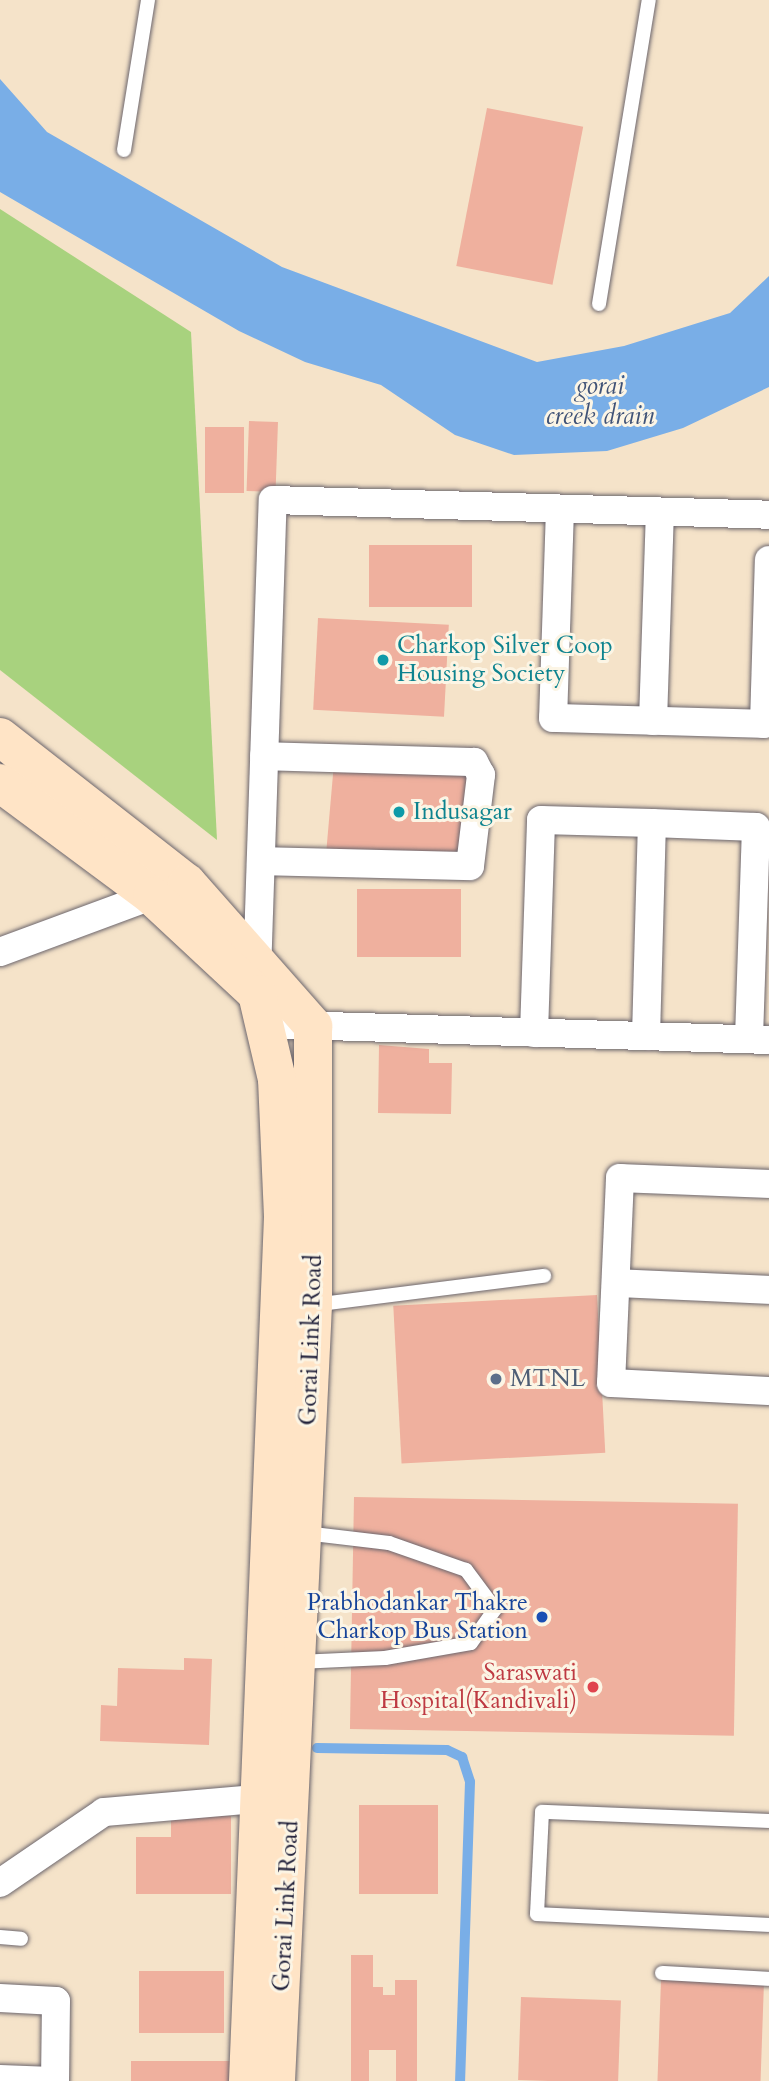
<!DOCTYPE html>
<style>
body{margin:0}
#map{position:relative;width:769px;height:2081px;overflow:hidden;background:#f5e3c9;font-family:Cardo,serif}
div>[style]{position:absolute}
.green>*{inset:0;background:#a8d27e}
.water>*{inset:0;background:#79aee7}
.stream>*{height:10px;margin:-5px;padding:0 5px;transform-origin:5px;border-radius:5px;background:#79aee7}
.building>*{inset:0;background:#efb09e;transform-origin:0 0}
.roads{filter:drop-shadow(0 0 2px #6c666d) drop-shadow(0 0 2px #6c666d)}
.service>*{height:14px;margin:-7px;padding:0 7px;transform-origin:7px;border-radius:7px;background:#fff}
.minor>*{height:28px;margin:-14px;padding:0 14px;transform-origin:14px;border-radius:14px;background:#fff}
.secondary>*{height:38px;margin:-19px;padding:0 19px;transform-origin:19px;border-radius:19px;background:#ffe4c6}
.dots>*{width:19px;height:19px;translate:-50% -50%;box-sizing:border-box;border:4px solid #fcf5e5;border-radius:50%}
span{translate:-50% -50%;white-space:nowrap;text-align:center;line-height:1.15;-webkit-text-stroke:6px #fcf5e5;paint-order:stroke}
.culture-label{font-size:24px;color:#0d838f}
.left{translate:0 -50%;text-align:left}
.street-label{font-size:24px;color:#22223b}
.service-label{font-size:24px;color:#4e5e75}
.transit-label{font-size:24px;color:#164399}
.right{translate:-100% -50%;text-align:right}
.health-label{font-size:24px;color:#be3a42}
.water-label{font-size:26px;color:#405377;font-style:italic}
</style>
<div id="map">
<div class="green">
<div style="clip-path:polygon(0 209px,191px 332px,217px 840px,0 670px)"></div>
</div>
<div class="water">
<div style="clip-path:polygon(0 79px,47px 132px,282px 267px,537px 362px,624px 346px,730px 313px,769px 276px,769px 387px,683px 428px,607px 451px,514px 455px,455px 435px,381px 385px,305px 362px,239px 331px,0 192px)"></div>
</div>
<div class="stream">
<div style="left:317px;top:1748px;width:130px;rotate:0.9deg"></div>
<div style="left:447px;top:1750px;width:17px;rotate:25deg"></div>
<div style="left:462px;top:1757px;width:26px;rotate:72deg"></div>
<div style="left:470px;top:1782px;width:299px;rotate:91.9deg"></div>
</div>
<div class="building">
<div style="left:487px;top:108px;width:98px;height:161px;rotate:11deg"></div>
<div style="left:249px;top:421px;width:29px;height:70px;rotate:2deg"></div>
<div style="left:205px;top:427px;width:39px;height:66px"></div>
<div style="left:369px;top:545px;width:103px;height:62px"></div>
<div style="left:318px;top:618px;width:131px;height:92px;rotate:3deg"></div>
<div style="left:334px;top:763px;width:137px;height:87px;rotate:5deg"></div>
<div style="left:357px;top:889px;width:104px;height:68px"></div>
<div style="clip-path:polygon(379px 1045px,429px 1049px,429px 1063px,452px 1063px,451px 1114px,378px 1113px)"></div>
<div style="left:597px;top:1295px;width:158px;height:204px;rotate:87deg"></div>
<div style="left:354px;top:1497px;width:384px;height:232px;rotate:1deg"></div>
<div style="clip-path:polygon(184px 1658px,212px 1659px,209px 1745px,100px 1741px,101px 1705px,117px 1706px,118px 1668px,184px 1670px)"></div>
<div style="left:359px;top:1805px;width:79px;height:89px"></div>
<div style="clip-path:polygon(171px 1816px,231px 1816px,231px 1894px,136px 1894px,136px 1837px,171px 1837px)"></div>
<div style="clip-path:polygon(351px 1955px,373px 1955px,373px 1987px,383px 1987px,383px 1995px,395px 1995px,395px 1980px,417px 1980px,417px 2081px,396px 2081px,396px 2050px,369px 2050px,369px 2081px,351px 2081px)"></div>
<div style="left:139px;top:1971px;width:85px;height:62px"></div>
<div style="left:661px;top:1980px;width:103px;height:101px;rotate:2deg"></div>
<div style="left:521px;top:1997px;width:100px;height:83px;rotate:2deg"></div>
<div style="left:131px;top:2061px;width:99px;height:20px"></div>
</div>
<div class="roads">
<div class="service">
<div style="left:124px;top:150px;width:152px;rotate:-80.9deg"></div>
<div style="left:599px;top:304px;width:308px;rotate:-80.7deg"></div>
<div style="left:313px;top:1305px;width:233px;rotate:-7.2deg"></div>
<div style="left:298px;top:1662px;width:87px;rotate:-2.6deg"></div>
<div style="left:385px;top:1658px;width:87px;rotate:-9.9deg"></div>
<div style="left:471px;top:1643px;width:42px;rotate:-54.8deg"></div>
<div style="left:495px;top:1609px;width:49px;rotate:-126.6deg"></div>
<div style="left:466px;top:1570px;width:82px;rotate:-160.7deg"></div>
<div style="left:389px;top:1543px;width:85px;rotate:-173.2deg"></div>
<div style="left:769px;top:1821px;width:227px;rotate:-177.7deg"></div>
<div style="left:542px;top:1812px;width:102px;rotate:92.8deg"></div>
<div style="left:537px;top:1914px;width:232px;rotate:2.7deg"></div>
<div style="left:0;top:1937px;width:21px;rotate:5deg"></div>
<div style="left:662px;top:1973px;width:107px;rotate:3.2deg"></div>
</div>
<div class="minor">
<div style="left:560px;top:509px;width:209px;rotate:91.9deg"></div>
<div style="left:553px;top:718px;width:211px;rotate:1.6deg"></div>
<div style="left:764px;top:724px;width:164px;rotate:-88.3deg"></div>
<div style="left:653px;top:721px;width:209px;rotate:-88.1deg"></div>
<div style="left:261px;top:861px;width:209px;rotate:1.4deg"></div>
<div style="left:470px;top:866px;width:92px;rotate:-83.1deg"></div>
<div style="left:481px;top:775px;width:15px;rotate:-118deg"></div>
<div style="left:474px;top:762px;width:210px;rotate:-178.4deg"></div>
<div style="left:0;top:952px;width:176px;rotate:-20.3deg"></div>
<div style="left:257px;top:973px;width:473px;rotate:-88.1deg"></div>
<div style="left:273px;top:500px;width:496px;rotate:1.7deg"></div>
<div style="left:264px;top:1024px;width:505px;rotate:1.81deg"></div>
<div style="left:534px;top:1033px;width:213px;rotate:-88.1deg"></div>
<div style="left:541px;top:820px;width:111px;rotate:1.5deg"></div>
<div style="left:652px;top:823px;width:104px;rotate:2.2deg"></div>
<div style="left:756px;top:827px;width:212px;rotate:91.9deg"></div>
<div style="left:646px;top:1036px;width:213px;rotate:-88.4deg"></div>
<div style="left:769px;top:1184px;width:149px;rotate:-177.7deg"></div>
<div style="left:620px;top:1178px;width:205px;rotate:92.5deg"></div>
<div style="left:611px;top:1383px;width:158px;rotate:2.9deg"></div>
<div style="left:616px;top:1283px;width:153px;rotate:2.6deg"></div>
<div style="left:0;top:1883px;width:126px;rotate:-34.3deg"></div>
<div style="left:104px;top:1812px;width:176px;rotate:-4.9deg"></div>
<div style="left:0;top:1998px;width:56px;rotate:3.1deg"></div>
<div style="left:56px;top:2001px;width:80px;rotate:90.7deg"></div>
<div style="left:0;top:2079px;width:52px;rotate:2.2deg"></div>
</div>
<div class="secondary">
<div style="left:0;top:737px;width:237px;rotate:38deg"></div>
<div style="left:187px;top:883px;width:191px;rotate:48.6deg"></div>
<div style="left:313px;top:1026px;width:279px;rotate:90deg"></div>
<div style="left:313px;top:1305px;width:777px;rotate:92.73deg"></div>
<div style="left:0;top:783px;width:189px;rotate:36.6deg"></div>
<div style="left:152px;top:896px;width:144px;rotate:43deg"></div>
<div style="left:257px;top:994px;width:87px;rotate:76.8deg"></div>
<div style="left:277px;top:1079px;width:138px;rotate:87.5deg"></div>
<div style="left:283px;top:1217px;width:865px;rotate:92.32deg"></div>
</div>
</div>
<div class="dots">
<div style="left:383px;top:660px;background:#0f9aa8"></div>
<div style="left:399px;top:812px;background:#0f9aa8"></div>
<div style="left:496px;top:1379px;background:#5c6f8a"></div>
<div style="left:542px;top:1617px;background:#1a4fb4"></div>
<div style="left:593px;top:1687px;background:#e0444e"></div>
</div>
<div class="culture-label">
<span class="left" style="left:397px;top:660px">Charkop Silver Coop<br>Housing Society</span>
<span class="left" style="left:413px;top:812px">Indusagar</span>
</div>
<div class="street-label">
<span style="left:311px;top:1340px;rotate:-88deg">Gorai Link Road</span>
<span style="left:286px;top:1906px;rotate:-87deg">Gorai Link Road</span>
</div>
<div class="service-label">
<span class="left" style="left:510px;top:1379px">MTNL</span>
</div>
<div class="transit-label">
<span class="right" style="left:528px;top:1617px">Prabhodankar Thakre<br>Charkop Bus Station</span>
</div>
<div class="health-label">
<span class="right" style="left:577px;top:1687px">Saraswati<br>Hospital(Kandivali)</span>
</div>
<div class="water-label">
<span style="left:600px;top:401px">gorai<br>creek drain</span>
</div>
</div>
